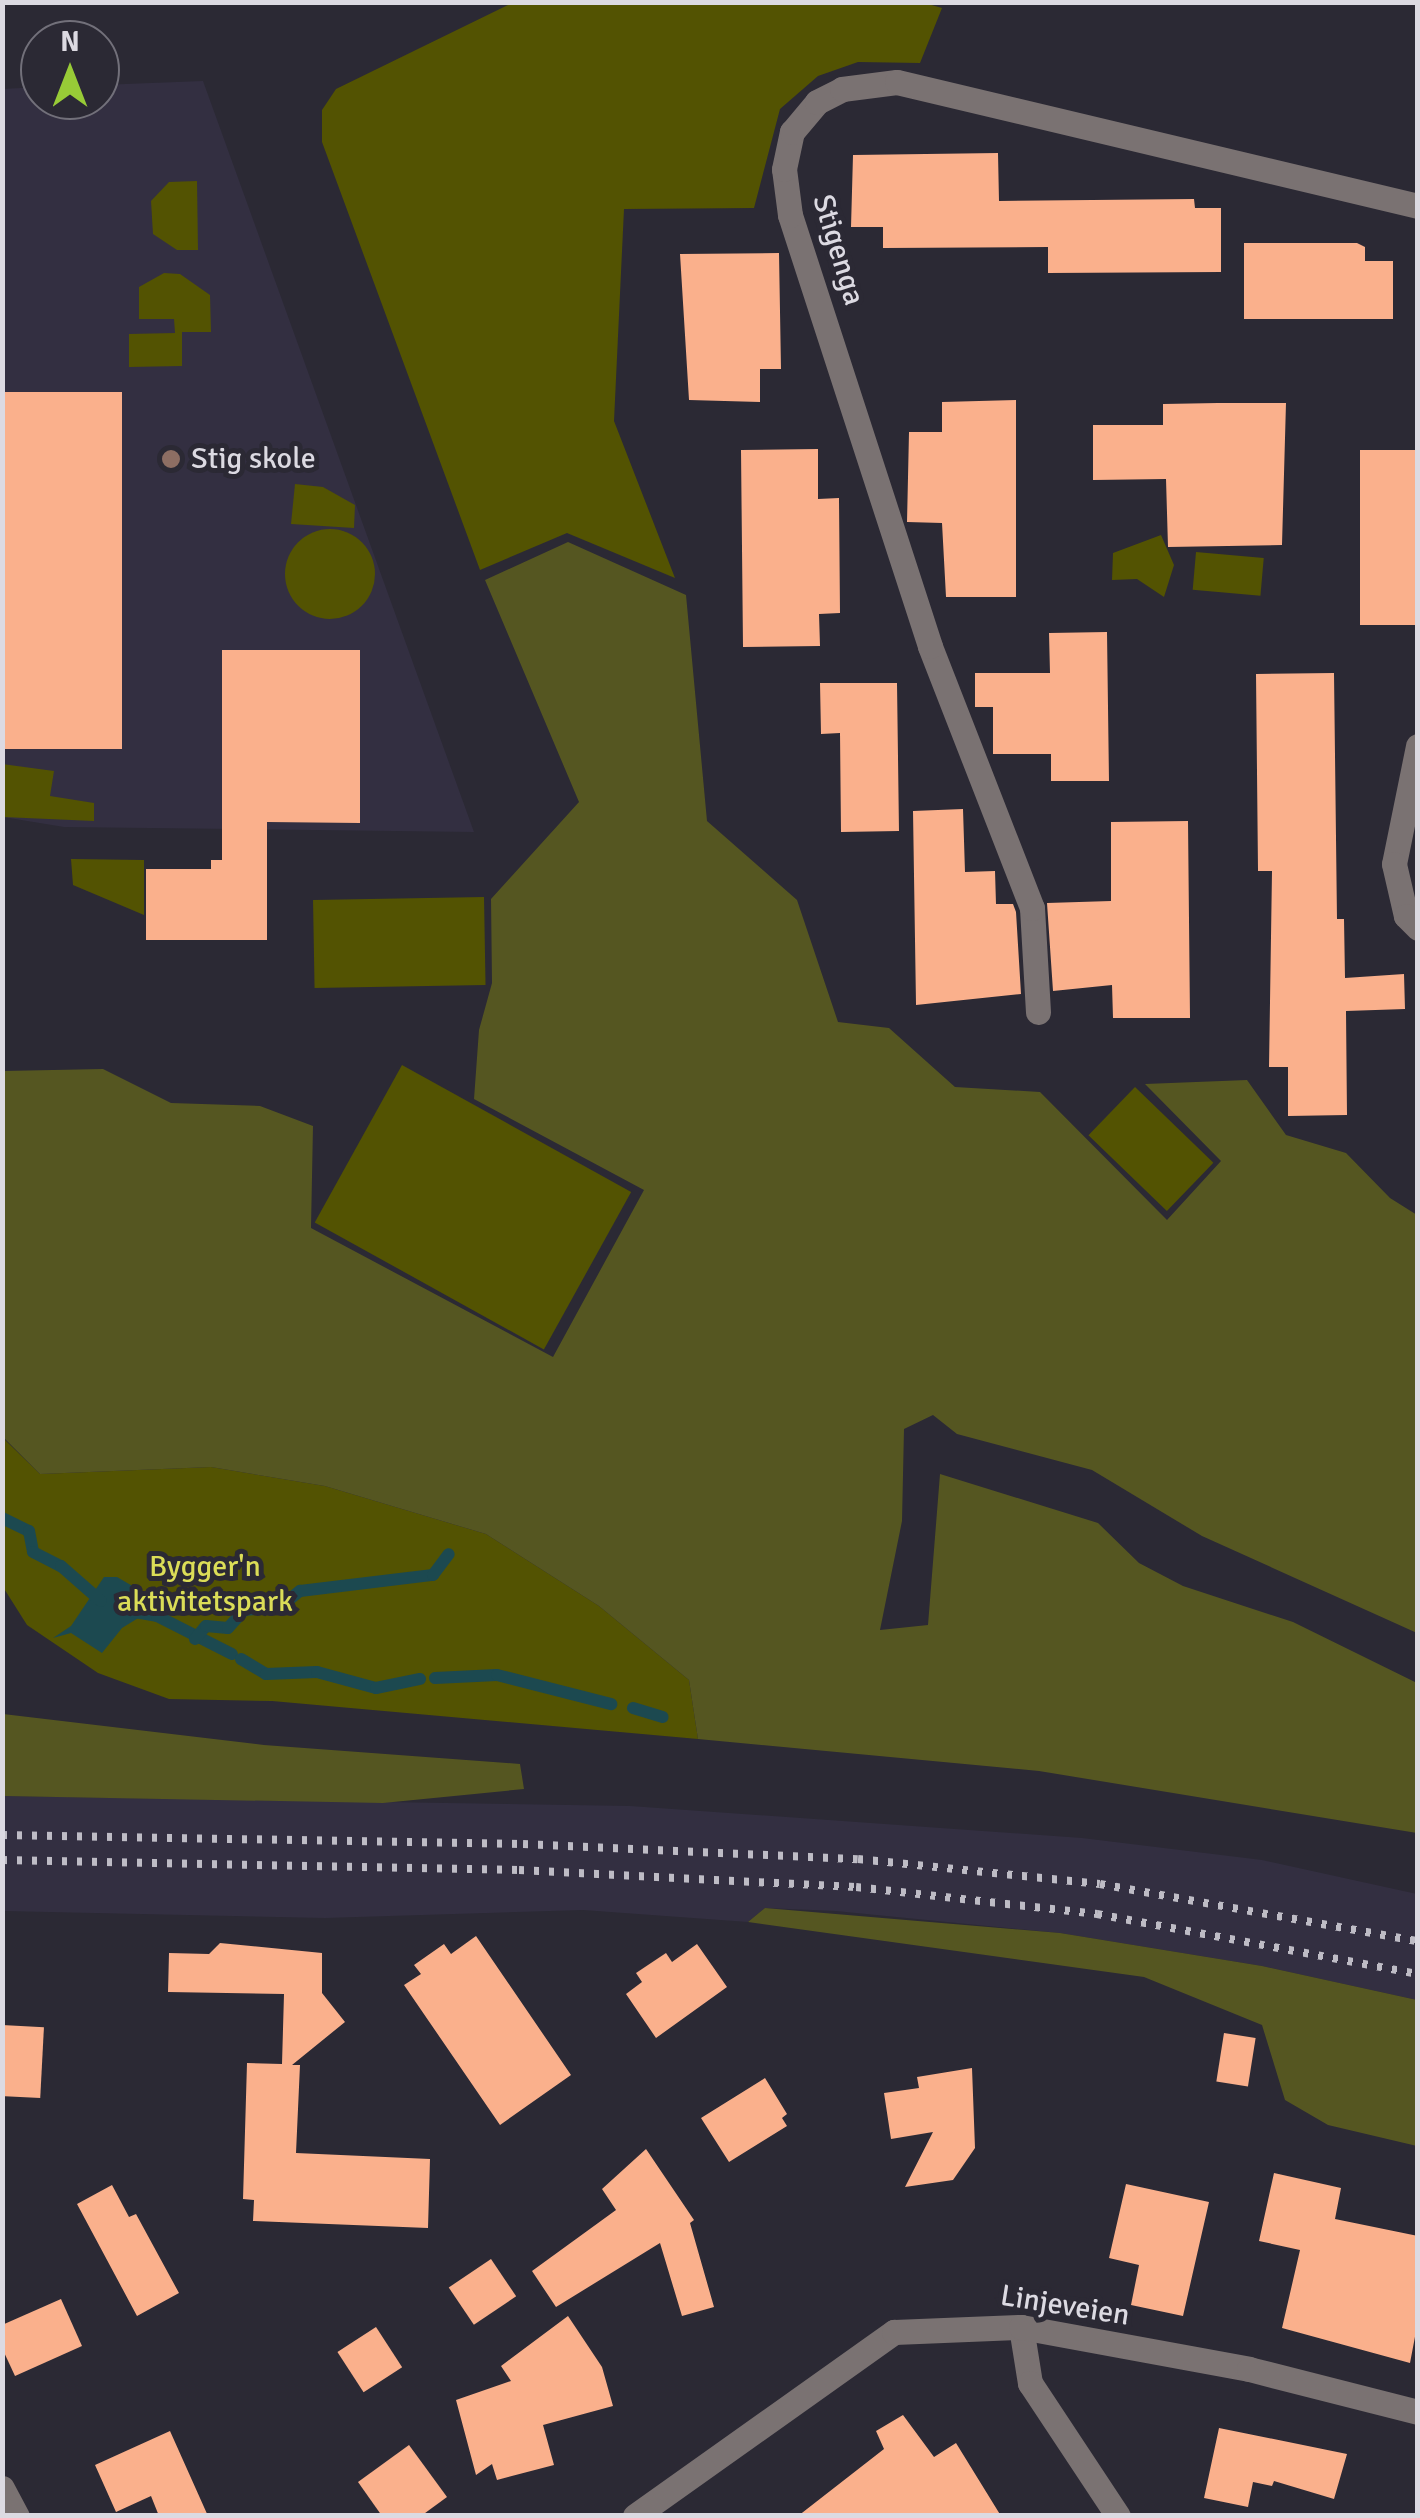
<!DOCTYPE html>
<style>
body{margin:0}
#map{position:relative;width:1420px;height:2518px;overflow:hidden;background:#2b2934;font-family:Signika,sans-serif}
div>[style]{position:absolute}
.built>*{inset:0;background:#332f41}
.green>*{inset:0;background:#535302;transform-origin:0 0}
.round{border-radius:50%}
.forest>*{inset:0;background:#555621}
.water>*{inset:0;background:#1c4950}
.stream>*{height:12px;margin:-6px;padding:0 6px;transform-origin:6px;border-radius:6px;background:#1c4950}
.building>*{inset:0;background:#fab08c;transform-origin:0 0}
.minor>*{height:25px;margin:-12.5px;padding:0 12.5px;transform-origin:12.5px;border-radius:12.5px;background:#7a7272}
.rail>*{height:8px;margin-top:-4px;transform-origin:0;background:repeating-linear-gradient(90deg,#bebcc5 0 5px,transparent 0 15px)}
.dots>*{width:28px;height:28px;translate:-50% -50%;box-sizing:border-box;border:5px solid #2b2934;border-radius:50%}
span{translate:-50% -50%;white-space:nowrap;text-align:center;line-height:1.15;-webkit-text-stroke:10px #2b2934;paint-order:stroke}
.street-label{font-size:30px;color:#dcdae2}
.poi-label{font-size:30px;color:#dcdae2}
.left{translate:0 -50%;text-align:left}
.park-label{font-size:30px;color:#dbdd57}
.frame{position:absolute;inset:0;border:5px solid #dcdae2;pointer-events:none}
.north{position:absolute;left:20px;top:20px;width:100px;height:100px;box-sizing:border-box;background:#2b2934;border:2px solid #72707a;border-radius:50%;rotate:0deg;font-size:28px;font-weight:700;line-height:40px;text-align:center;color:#dcdae2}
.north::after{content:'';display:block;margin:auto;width:35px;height:45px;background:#98cb37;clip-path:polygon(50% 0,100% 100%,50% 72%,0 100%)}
</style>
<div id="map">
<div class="built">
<div style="clip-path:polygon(203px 81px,474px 832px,64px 827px,3px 817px,2px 89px,40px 87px,40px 100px,100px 100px,100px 85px)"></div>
<div style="clip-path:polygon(3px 1796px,630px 1806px,1082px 1838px,1262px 1860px,1417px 1894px,1417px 2000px,1262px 1966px,1060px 1933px,836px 1911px,765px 1908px,748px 1922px,583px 1910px,325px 1918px,3px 1911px)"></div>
</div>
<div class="green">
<div style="clip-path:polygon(921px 2px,942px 8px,920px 63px,858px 62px,818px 76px,780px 109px,754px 208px,624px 209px,614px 421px,675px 578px,567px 533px,480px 570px,322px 142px,322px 110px,336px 89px,512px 3px)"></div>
<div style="clip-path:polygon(197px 181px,198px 250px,177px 250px,153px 234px,151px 201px,169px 182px)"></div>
<div style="clip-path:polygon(164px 273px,180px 274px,210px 295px,211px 332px,182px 332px,182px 366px,129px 367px,129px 334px,175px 333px,174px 319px,139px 319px,139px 287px)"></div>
<div style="clip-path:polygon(295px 484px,323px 487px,355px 505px,354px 528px,291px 524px)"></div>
<div class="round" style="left:285px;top:529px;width:90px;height:90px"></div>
<div style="clip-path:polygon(1161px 535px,1174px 565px,1164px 597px,1137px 579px,1112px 580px,1113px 553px)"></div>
<div style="left:1196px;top:552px;width:68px;height:38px;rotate:5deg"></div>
<div style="clip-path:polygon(2px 764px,54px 771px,50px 796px,94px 803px,94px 821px,3px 817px)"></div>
<div style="clip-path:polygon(71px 859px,144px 860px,144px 915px,73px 885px)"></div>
<div style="left:484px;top:897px;width:88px;height:171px;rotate:89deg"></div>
<div style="left:402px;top:1065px;width:262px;height:180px;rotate:29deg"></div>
<div style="left:1135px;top:1087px;width:109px;height:67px;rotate:44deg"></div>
<div style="clip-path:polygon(2px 1437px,40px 1474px,211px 1467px,325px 1486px,486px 1534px,599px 1606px,689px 1680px,698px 1739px,272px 1701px,169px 1699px,98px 1673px,27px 1625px,3px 1587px)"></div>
</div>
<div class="forest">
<div style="clip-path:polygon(568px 542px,686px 595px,707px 821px,797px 900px,838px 1022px,889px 1028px,955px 1087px,1040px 1092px,1167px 1220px,1221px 1161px,1145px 1084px,1247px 1080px,1286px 1135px,1346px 1153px,1390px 1198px,1417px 1215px,1417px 1633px,1202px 1536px,1092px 1470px,957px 1434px,933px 1415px,904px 1429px,902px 1521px,880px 1630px,928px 1625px,940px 1474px,1098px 1523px,1139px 1563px,1183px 1586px,1293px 1622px,1417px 1683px,1417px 1833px,1039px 1771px,698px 1739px,689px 1680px,599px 1606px,486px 1534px,325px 1486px,211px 1467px,40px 1474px,3px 1437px,3px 1071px,103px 1069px,171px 1103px,260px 1106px,313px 1126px,311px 1228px,553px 1357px,644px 1190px,474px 1099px,479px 1030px,492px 983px,491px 899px,579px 802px,485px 580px)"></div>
<div style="clip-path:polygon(3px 1714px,264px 1745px,520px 1764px,524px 1789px,383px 1803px,3px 1796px)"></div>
<div style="clip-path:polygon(765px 1908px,1060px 1933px,1262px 1966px,1417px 2000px,1417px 2146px,1328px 2125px,1285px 2100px,1262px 2025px,1144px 1977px,748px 1922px)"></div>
</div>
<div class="water">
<div style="clip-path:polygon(104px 1577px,117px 1577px,141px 1591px,148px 1612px,122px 1628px,102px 1653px,71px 1633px,53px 1638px,71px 1626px)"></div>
</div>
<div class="stream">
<div style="left:2px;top:1518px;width:30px;rotate:26deg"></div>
<div style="left:29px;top:1531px;width:21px;rotate:79deg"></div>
<div style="left:33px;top:1552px;width:31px;rotate:27deg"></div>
<div style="left:61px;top:1566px;width:53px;rotate:41.2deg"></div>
<div style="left:129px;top:1611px;width:28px;rotate:10deg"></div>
<div style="left:157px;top:1616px;width:84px;rotate:26.9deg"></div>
<div style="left:195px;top:1639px;width:17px;rotate:-50deg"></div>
<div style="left:206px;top:1626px;width:22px;rotate:5deg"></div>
<div style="left:228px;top:1628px;width:24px;rotate:-48deg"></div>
<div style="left:244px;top:1610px;width:36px;rotate:-5deg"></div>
<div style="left:280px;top:1607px;width:26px;rotate:-39deg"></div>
<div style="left:300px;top:1591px;width:134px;rotate:-6.9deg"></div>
<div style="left:433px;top:1575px;width:26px;rotate:-53deg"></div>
<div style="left:241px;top:1659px;width:29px;rotate:31deg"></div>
<div style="left:266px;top:1674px;width:51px;rotate:-2.2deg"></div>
<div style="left:317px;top:1672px;width:61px;rotate:15.2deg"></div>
<div style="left:376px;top:1688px;width:45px;rotate:-11.6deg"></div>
<div style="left:435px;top:1678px;width:62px;rotate:-2.8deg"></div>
<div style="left:497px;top:1675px;width:118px;rotate:14.3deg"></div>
<div style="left:633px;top:1708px;width:31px;rotate:17deg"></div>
</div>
<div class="building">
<div style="clip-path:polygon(998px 153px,999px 201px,1194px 199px,1195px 208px,1221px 208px,1221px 272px,1048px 273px,1048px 247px,883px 248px,883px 227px,851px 227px,853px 155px)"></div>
<div style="clip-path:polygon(1244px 243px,1357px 243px,1365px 247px,1365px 261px,1393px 261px,1393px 319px,1244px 319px)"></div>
<div style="clip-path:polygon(779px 253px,781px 369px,760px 369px,760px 402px,689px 400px,680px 254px)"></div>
<div style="left:2px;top:392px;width:120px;height:357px"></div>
<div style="clip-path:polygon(1016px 400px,1016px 597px,946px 597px,942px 523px,907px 522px,909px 432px,942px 432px,942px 402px)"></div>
<div style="clip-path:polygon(1218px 403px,1286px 403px,1282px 545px,1168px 547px,1166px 479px,1093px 480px,1093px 425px,1163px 425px,1163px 404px)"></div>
<div style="clip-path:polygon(818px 449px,818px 499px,839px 498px,840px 613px,819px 614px,820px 646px,743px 647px,741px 450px)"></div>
<div style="left:1360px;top:450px;width:58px;height:175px"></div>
<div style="clip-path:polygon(1107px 632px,1109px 781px,1051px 781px,1051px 754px,993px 754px,993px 707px,975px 707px,975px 673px,1050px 673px,1049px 633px)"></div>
<div style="clip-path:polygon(222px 650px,360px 650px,360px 823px,267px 822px,267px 940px,146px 940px,146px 869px,211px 869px,211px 860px,222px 860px)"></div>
<div style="clip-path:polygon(1334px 673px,1337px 919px,1344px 919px,1345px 978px,1404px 974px,1405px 1009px,1346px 1011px,1347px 1115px,1288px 1116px,1288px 1067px,1269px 1067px,1272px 871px,1258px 871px,1256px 674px)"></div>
<div style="clip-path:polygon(820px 683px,897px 683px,899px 831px,841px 832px,840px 733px,821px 734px)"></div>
<div style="clip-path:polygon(963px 809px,965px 872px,995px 871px,996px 904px,1013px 904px,1016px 912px,1021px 994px,916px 1005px,913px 811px)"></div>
<div style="clip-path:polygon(1188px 821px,1190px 1018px,1113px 1018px,1112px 985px,1053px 991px,1047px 903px,1111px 901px,1111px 822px)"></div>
<div style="clip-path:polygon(476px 1936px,571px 2075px,500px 2125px,404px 1985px,421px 1974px,414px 1965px,444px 1944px,451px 1954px)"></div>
<div style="clip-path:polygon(220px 1943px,322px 1953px,322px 1993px,345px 2022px,292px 2065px,300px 2065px,296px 2153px,430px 2159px,428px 2228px,253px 2221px,254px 2200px,243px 2199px,247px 2063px,282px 2064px,284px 1994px,168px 1992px,169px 1953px,209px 1954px)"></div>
<div style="clip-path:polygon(697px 1944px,727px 1987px,656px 2038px,626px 1994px,642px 1982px,636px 1973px,666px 1953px,672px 1962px)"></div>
<div style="left:2px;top:2025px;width:42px;height:71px;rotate:3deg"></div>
<div style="left:1224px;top:2033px;width:32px;height:49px;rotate:9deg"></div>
<div style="clip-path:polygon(972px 2068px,975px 2148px,953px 2180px,905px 2187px,933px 2132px,891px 2139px,884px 2093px,919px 2088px,917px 2077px)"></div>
<div style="clip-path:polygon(765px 2078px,787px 2114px,782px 2118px,787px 2126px,729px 2162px,701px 2118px)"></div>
<div style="clip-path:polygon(646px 2149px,694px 2220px,690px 2223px,714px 2307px,682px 2316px,660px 2243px,556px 2307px,532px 2271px,616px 2210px,602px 2189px)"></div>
<div style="clip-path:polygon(1274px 2173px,1341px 2188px,1335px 2219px,1418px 2236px,1418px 2321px,1410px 2363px,1282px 2328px,1300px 2250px,1259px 2241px)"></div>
<div style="clip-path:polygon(1126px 2184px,1209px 2202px,1183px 2316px,1131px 2305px,1139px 2265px,1109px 2258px)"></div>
<div style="clip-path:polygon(112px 2185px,129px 2217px,136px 2214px,179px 2293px,137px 2316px,77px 2204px)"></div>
<div style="left:491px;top:2259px;width:45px;height:51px;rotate:56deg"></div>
<div style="clip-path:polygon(61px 2299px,82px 2346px,15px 2376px,2px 2348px,2px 2325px)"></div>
<div style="clip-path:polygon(568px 2316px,602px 2367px,613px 2406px,543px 2425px,554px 2465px,497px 2480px,492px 2464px,476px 2475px,456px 2400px,511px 2381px,501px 2366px)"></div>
<div style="left:376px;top:2327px;width:48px;height:46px;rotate:57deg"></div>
<div style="clip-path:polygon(903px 2415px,934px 2457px,956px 2443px,1001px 2516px,798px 2516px,884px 2449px,876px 2431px)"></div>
<div style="clip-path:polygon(1219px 2428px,1347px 2454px,1334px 2499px,1274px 2481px,1272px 2486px,1253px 2482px,1248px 2507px,1204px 2498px)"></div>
<div style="clip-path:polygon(170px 2431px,208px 2516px,159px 2516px,151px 2496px,116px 2512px,95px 2465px)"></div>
<div style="clip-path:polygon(409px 2445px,447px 2497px,421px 2516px,382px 2516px,358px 2482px)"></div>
</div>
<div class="minor">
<div style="left:1418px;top:746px;width:120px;rotate:101.5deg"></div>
<div style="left:1394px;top:864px;width:53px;rotate:77deg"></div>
<div style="left:1406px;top:916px;width:17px;rotate:45deg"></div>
<div style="left:1038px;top:1012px;width:104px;rotate:-93.3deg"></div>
<div style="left:1032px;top:908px;width:281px;rotate:-111.3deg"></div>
<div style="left:930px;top:646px;width:453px;rotate:-108deg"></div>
<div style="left:790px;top:215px;width:46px;rotate:-97.4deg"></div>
<div style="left:784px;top:169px;width:38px;rotate:-78deg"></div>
<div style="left:792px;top:132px;width:39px;rotate:-50deg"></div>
<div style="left:817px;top:102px;width:28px;rotate:-27deg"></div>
<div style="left:842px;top:89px;width:55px;rotate:-7.3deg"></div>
<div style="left:897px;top:82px;width:536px;rotate:13.39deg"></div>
<div style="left:1021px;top:2327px;width:57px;rotate:80.9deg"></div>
<div style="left:1030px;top:2383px;width:159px;rotate:56.5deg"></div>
<div style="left:2px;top:2488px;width:32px;rotate:62deg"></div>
<div style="left:635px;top:2516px;width:318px;rotate:-35.4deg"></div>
<div style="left:894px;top:2332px;width:127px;rotate:-2.3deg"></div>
<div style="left:1021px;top:2327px;width:232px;rotate:10.4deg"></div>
<div style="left:1249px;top:2369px;width:174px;rotate:14.3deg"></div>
</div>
<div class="rail">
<div style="left:2px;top:1835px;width:521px;rotate:0.99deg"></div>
<div style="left:523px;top:1844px;width:335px;rotate:2.6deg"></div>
<div style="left:858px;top:1859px;width:243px;rotate:5.9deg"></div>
<div style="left:1100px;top:1884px;width:323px;rotate:10.2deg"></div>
<div style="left:2px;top:1860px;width:517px;rotate:1.11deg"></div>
<div style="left:519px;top:1870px;width:337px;rotate:2.9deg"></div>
<div style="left:856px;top:1887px;width:243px;rotate:6.4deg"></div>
<div style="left:1097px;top:1914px;width:327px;rotate:10.6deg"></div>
</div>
<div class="dots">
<div style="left:171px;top:459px;background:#8d6e63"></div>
</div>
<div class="street-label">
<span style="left:838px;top:250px;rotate:73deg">Stigenga</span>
<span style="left:1065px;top:2306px;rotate:9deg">Linjeveien</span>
</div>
<div class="poi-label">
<span class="left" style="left:191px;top:459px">Stig skole</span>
</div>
<div class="park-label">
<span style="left:205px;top:1584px">Bygger'n<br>aktivitetspark</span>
</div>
<div class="frame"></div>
<div class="north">N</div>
</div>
